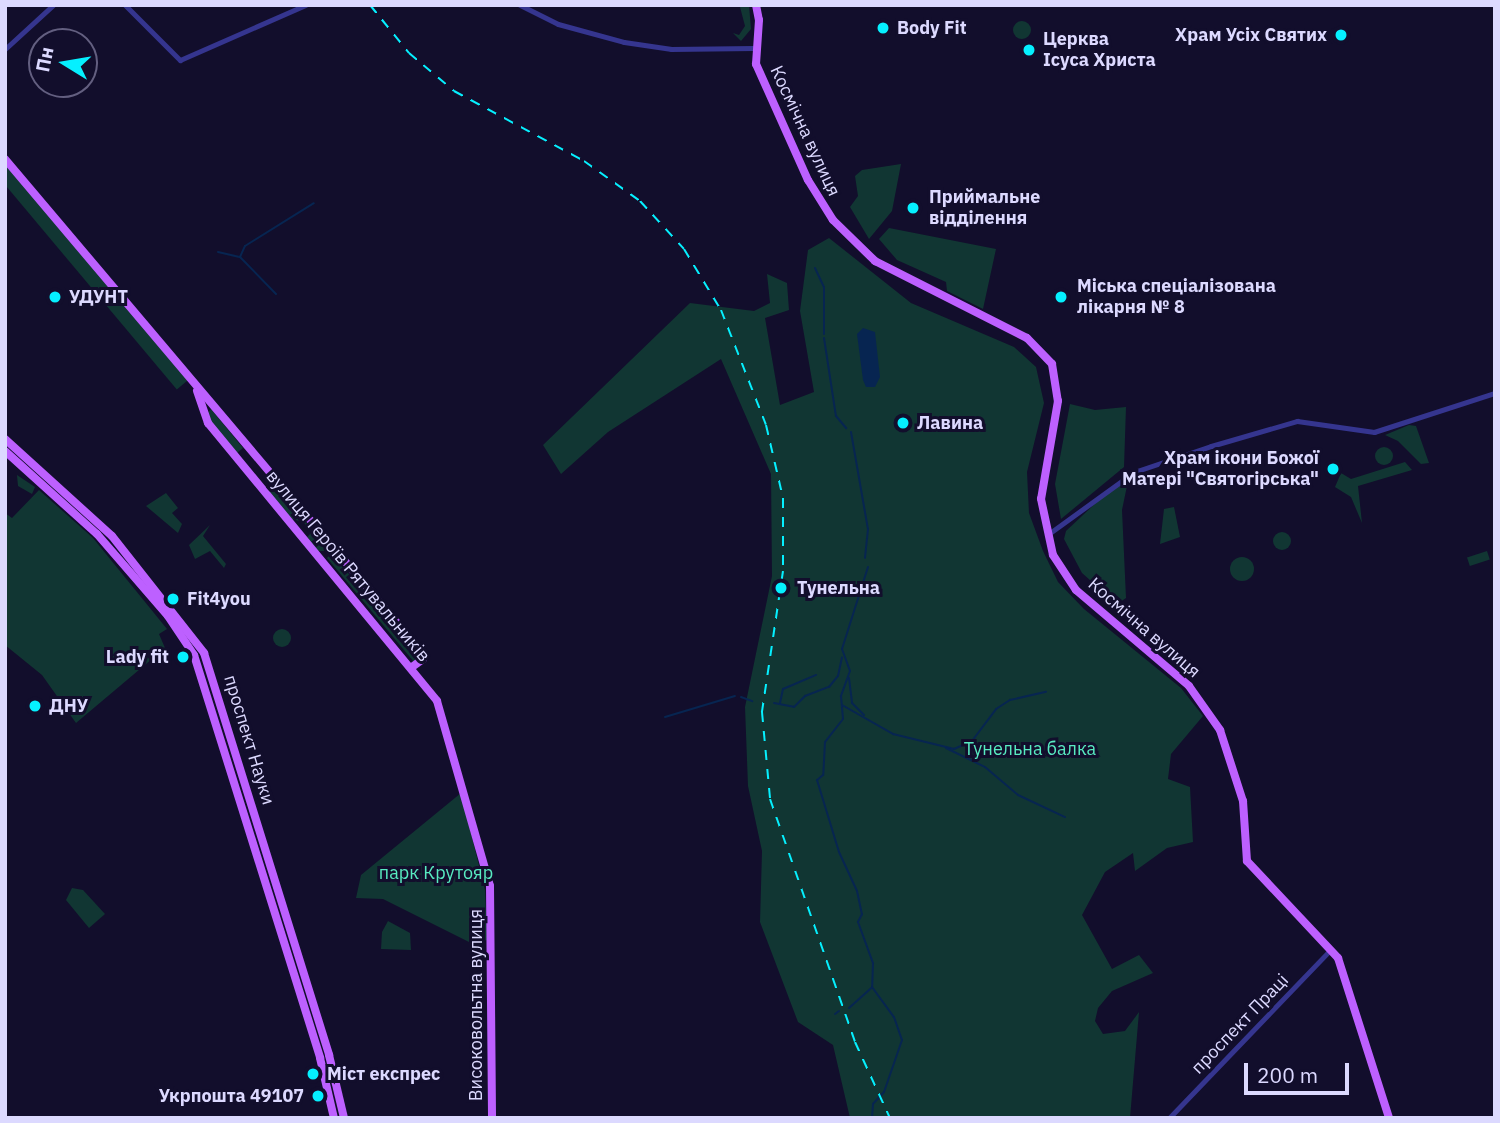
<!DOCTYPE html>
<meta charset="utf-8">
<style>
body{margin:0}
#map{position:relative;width:1500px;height:1123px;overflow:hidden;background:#120e2c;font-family:"IBM Plex Sans",sans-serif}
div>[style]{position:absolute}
.green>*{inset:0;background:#113633;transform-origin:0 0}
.round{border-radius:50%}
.water>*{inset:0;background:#072551}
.stream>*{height:2px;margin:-1px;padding:0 1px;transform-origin:1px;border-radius:1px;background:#072551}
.minor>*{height:5px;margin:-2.5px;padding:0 2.5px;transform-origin:2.5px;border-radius:2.5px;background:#35358f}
.major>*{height:8px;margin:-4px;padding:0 4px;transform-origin:4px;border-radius:4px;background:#bd60ff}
.rail>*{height:2px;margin-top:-1px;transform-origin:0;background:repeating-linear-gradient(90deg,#05f0ff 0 10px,transparent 0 19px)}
.dots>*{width:19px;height:19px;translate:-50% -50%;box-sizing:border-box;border:4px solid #120e2c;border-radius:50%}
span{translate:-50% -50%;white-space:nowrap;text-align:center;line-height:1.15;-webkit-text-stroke:6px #120e2c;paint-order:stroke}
.poi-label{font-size:18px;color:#dcd9ff;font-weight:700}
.left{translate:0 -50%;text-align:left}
.right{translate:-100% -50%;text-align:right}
.street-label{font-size:18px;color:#dcd9ff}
.park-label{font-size:18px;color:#58ebc1}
.frame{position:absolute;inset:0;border:7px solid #dcd9ff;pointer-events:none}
.north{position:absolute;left:28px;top:28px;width:70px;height:70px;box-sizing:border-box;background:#120e2c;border:2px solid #635f80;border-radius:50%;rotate:281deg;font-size:19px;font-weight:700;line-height:28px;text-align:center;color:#dcd9ff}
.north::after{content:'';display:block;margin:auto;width:24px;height:32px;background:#05f0ff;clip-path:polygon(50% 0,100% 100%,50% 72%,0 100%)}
.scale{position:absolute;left:1244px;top:1063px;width:105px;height:32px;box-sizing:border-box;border:4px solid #dcd9ff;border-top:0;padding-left:9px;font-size:21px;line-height:24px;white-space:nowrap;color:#dcd9ff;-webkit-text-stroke:5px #120e2c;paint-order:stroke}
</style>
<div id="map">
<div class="green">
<div style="clip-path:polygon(749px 5px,751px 29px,741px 41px,733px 33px,739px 35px,745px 26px,740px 7px)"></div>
<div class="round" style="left:1013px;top:21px;width:18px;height:18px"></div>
<div style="left:5px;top:163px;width:284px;height:14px;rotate:50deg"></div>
<div style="clip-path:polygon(901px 164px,892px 211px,869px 239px,850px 207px,858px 196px,855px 176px,862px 170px)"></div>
<div style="clip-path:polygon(889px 228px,996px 249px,983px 309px,947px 291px,946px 282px,897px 260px,879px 239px)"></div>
<div style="clip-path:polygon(829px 238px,911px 303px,1014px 347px,1036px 367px,1044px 403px,1027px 472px,1029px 513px,1043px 551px,1058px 582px,1084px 609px,1181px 688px,1203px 716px,1171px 754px,1168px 779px,1190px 787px,1193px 842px,1167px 848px,1135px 871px,1133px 853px,1105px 872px,1082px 915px,1112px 969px,1139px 955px,1153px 973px,1112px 991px,1098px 1008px,1095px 1021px,1103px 1034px,1125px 1031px,1139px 1012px,1130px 1118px,850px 1118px,833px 1045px,798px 1022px,760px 922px,762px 851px,748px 786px,745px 707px,772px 576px,771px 474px,721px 359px,608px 432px,561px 474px,543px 445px,690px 303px,754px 311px,770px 303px,767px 274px,787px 283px,789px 310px,765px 318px,780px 405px,814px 392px,800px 311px,808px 250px)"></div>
<div style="clip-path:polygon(1070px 404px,1095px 410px,1126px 407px,1124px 467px,1061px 519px,1055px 484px)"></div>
<div style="clip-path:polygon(211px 409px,243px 448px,237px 453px,205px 416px)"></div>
<div style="clip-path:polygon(1409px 425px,1416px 426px,1429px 463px,1421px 464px,1398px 441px,1385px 435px)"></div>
<div class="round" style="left:1375px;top:447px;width:18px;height:18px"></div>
<div style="clip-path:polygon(1405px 462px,1412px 470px,1358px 486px,1362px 523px,1351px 497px,1335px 487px,1341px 473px,1351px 479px)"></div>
<div style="clip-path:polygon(17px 475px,35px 487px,32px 494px,18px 486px)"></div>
<div style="clip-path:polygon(1128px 481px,1122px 510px,1126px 598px,1117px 604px,1082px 573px,1064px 539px,1066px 531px,1117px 483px)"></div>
<div style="clip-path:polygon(270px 482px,328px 547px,327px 551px,318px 551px,307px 537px,312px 532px,303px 522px,292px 519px,268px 491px)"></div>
<div style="clip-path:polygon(39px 490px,93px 538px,167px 629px,159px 634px,165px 648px,76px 723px,42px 675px,5px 645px,5px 513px,12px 518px)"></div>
<div style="clip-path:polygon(166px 493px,178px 508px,172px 513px,182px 524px,178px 533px,146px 506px)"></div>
<div style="clip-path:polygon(1174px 507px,1180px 537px,1160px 544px,1164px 509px)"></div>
<div style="clip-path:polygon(210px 525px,203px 536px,226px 564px,224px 568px,210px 551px,195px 559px,189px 545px)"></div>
<div class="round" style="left:1273px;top:532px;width:18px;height:18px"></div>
<div style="left:1487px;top:551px;width:9px;height:21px;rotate:72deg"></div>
<div style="clip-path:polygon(331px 554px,417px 651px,419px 658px,414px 662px,327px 558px)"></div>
<div class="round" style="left:1230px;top:557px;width:24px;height:24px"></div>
<div class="round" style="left:273px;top:629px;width:18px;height:18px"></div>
<div style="clip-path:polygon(461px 793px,485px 890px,487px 940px,473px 944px,383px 899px,356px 898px,361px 875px)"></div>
<div style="clip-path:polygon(72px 888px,83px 890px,105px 914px,89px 928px,66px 900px)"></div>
<div style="clip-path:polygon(388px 921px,410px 933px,411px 950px,381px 949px,382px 932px)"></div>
</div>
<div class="water">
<div style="clip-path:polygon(863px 328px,875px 332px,880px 377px,875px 387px,866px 387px,863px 380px,857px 334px)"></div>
</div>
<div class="stream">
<div style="left:218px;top:252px;width:23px;rotate:13deg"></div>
<div style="left:815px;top:268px;width:21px;rotate:65deg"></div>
<div style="left:824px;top:287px;width:47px;rotate:90deg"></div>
<div style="left:276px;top:294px;width:52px;rotate:-134.2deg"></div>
<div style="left:240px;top:257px;width:12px;rotate:-66deg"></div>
<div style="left:245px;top:246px;width:81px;rotate:-31.9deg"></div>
<div style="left:824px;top:338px;width:79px;rotate:81.3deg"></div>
<div style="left:836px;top:416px;width:16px;rotate:50deg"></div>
<div style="left:851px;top:432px;width:98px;rotate:80.1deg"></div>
<div style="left:868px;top:529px;width:29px;rotate:96deg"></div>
<div style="left:868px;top:567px;width:86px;rotate:107.6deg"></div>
<div style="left:842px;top:649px;width:23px;rotate:70deg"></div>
<div style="left:850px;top:671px;width:27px;rotate:110deg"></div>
<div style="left:841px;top:696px;width:23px;rotate:85deg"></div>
<div style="left:843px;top:719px;width:29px;rotate:128deg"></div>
<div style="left:825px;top:742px;width:33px;rotate:93deg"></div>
<div style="left:823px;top:775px;width:8px;rotate:140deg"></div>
<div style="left:817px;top:780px;width:75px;rotate:73deg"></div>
<div style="left:839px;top:852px;width:43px;rotate:65.2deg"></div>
<div style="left:857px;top:891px;width:24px;rotate:78deg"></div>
<div style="left:862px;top:914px;width:9px;rotate:117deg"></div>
<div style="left:858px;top:922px;width:44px;rotate:69.9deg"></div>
<div style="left:873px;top:963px;width:24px;rotate:92deg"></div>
<div style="left:872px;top:987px;width:37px;rotate:54deg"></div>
<div style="left:894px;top:1017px;width:24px;rotate:71deg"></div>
<div style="left:902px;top:1040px;width:55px;rotate:109.1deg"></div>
<div style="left:884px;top:1092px;width:16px;rotate:133deg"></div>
<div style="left:873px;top:1104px;width:14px;rotate:94deg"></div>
<div style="left:849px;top:678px;width:25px;rotate:83deg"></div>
<div style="left:852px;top:703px;width:17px;rotate:45deg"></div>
<div style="left:741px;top:697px;width:12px;rotate:20deg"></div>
<div style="left:774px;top:703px;width:20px;rotate:11deg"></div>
<div style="left:794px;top:707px;width:16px;rotate:-45deg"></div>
<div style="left:805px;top:696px;width:26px;rotate:-21deg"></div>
<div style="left:829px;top:687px;width:14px;rotate:-51deg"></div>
<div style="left:838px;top:676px;width:19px;rotate:-78deg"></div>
<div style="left:780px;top:703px;width:14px;rotate:-78deg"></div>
<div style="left:783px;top:689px;width:36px;rotate:-23deg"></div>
<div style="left:842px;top:705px;width:59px;rotate:29.6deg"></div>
<div style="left:893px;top:734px;width:63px;rotate:13.8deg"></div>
<div style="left:954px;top:749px;width:20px;rotate:-24deg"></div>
<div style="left:972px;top:741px;width:40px;rotate:-53deg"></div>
<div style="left:996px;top:709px;width:17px;rotate:-33deg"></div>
<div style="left:1010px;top:700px;width:37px;rotate:-13deg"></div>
<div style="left:665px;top:717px;width:73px;rotate:-16.7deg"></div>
<div style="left:946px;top:748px;width:43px;rotate:26deg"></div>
<div style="left:985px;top:767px;width:43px;rotate:40.3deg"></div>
<div style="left:1018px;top:795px;width:52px;rotate:25.1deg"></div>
<div style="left:849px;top:1008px;width:30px;rotate:-42deg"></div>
<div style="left:835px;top:1014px;width:5px;rotate:-37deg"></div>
</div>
<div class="minor">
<div style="left:125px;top:5px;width:78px;rotate:45deg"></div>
<div style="left:180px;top:60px;width:137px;rotate:-23.7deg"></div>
<div style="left:520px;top:5px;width:42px;rotate:26.6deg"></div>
<div style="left:558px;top:24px;width:68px;rotate:15.3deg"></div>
<div style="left:624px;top:42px;width:48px;rotate:8.5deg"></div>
<div style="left:671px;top:49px;width:83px;rotate:-0.7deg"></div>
<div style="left:5px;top:49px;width:65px;rotate:-42.5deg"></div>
<div style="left:1047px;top:535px;width:107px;rotate:-35.9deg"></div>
<div style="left:1134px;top:472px;width:81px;rotate:-18.7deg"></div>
<div style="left:1211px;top:446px;width:90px;rotate:-16.2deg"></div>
<div style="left:1297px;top:421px;width:78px;rotate:8.1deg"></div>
<div style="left:1374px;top:432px;width:127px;rotate:-17.9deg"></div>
<div style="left:1169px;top:1118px;width:234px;rotate:-46.2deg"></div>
</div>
<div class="major">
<div style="left:756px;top:5px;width:15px;rotate:79deg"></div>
<div style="left:759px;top:20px;width:44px;rotate:93.9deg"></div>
<div style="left:756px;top:64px;width:127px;rotate:65.9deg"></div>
<div style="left:808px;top:180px;width:47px;rotate:58deg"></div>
<div style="left:833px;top:220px;width:59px;rotate:44.3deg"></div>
<div style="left:875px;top:261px;width:170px;rotate:26.9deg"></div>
<div style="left:1027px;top:338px;width:36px;rotate:46deg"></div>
<div style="left:1052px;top:364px;width:37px;rotate:81deg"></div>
<div style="left:1058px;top:401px;width:99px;rotate:99.8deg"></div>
<div style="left:1041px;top:499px;width:57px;rotate:77.9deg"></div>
<div style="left:1053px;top:555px;width:42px;rotate:56.7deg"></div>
<div style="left:1076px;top:590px;width:148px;rotate:40.3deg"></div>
<div style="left:1189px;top:686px;width:54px;rotate:54.8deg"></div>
<div style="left:1220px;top:730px;width:75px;rotate:72.1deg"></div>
<div style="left:1243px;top:801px;width:60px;rotate:86.2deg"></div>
<div style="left:1247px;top:861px;width:133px;rotate:46.8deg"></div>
<div style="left:1338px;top:958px;width:168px;rotate:72.3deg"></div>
<div style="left:5px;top:159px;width:643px;rotate:49.8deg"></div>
<div style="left:420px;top:650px;width:9px;rotate:72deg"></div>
<div style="left:423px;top:659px;width:14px;rotate:144deg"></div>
<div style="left:197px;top:391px;width:34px;rotate:71deg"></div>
<div style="left:208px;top:423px;width:360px;rotate:50.5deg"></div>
<div style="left:437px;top:701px;width:192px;rotate:74deg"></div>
<div style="left:490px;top:886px;width:232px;rotate:89.5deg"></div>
<div style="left:5px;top:439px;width:144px;rotate:42.2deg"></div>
<div style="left:112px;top:536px;width:149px;rotate:51.8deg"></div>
<div style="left:204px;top:653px;width:421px;rotate:72.7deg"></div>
<div style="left:329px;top:1055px;width:65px;rotate:76.6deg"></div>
<div style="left:5px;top:451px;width:124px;rotate:42.1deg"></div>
<div style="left:97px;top:534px;width:108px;rotate:49.1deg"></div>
<div style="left:168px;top:616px;width:47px;rotate:56.3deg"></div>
<div style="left:194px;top:655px;width:422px;rotate:72.6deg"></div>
<div style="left:320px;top:1058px;width:62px;rotate:76.9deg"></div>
</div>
<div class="rail">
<div style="left:370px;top:5px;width:62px;rotate:50.9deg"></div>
<div style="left:409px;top:53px;width:59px;rotate:40.2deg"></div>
<div style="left:454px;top:91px;width:148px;rotate:28.3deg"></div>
<div style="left:584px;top:161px;width:69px;rotate:35.5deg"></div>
<div style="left:640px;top:201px;width:65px;rotate:47.5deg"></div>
<div style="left:684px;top:249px;width:71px;rotate:58.8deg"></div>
<div style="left:721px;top:310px;width:123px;rotate:68.6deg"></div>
<div style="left:766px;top:425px;width:75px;rotate:76.9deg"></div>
<div style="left:783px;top:498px;width:73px;rotate:90deg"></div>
<div style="left:783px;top:571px;width:143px;rotate:98.5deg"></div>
<div style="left:762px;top:712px;width:87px;rotate:84.7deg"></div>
<div style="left:770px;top:799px;width:257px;rotate:70.7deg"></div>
<div style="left:855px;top:1042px;width:84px;rotate:65.3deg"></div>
</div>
<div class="dots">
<div style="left:883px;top:28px;background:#05f0ff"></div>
<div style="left:1341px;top:35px;background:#05f0ff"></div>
<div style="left:1029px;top:50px;background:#05f0ff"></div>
<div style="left:913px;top:208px;background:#05f0ff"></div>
<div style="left:55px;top:297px;background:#05f0ff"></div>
<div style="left:1061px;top:297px;background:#05f0ff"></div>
<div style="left:903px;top:423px;background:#05f0ff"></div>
<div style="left:1333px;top:469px;background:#05f0ff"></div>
<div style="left:781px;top:588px;background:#05f0ff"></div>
<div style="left:173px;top:599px;background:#05f0ff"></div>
<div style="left:183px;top:657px;background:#05f0ff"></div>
<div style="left:35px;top:706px;background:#05f0ff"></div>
<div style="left:313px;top:1074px;background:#05f0ff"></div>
<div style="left:318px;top:1096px;background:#05f0ff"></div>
</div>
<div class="poi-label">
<span class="left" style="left:897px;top:28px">Body Fit</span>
<span class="right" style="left:1327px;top:35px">Храм Усіх Святих</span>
<span class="left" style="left:1043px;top:50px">Церква<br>Ісуса Христа</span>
<span class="left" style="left:929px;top:208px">Приймальне<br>відділення</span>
<span class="left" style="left:1077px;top:297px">Міська спеціалізована<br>лікарня № 8</span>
<span class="left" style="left:69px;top:297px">УДУНТ</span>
<span class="left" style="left:917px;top:423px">Лавина</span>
<span class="right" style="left:1319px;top:469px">Храм ікони Божої<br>Матері "Святогірська"</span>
<span class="left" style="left:797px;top:588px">Тунельна</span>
<span class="left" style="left:187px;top:599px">Fit4you</span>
<span class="right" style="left:169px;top:657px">Lady fit</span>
<span class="left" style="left:49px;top:706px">ДНУ</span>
<span class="left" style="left:327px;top:1074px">Міст експрес</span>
<span class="right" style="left:304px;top:1096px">Укрпошта 49107</span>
</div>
<div class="street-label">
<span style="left:805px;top:131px;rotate:65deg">Космічна вулиця</span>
<span style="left:348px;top:566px;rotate:50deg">вулиця Героїв Рятувальників</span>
<span style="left:1144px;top:628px;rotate:41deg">Космічна вулиця</span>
<span style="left:249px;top:740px;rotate:73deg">проспект Науки</span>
<span style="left:476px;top:1005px;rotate:-90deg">Високовольтна вулиця</span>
<span style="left:1240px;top:1024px;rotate:-46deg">проспект Праці</span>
</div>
<div class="park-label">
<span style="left:1030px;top:749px">Тунельна балка</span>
<span style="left:436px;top:873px">парк Крутояр</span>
</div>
<div class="frame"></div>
<div class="north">Пн</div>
<div class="scale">200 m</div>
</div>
